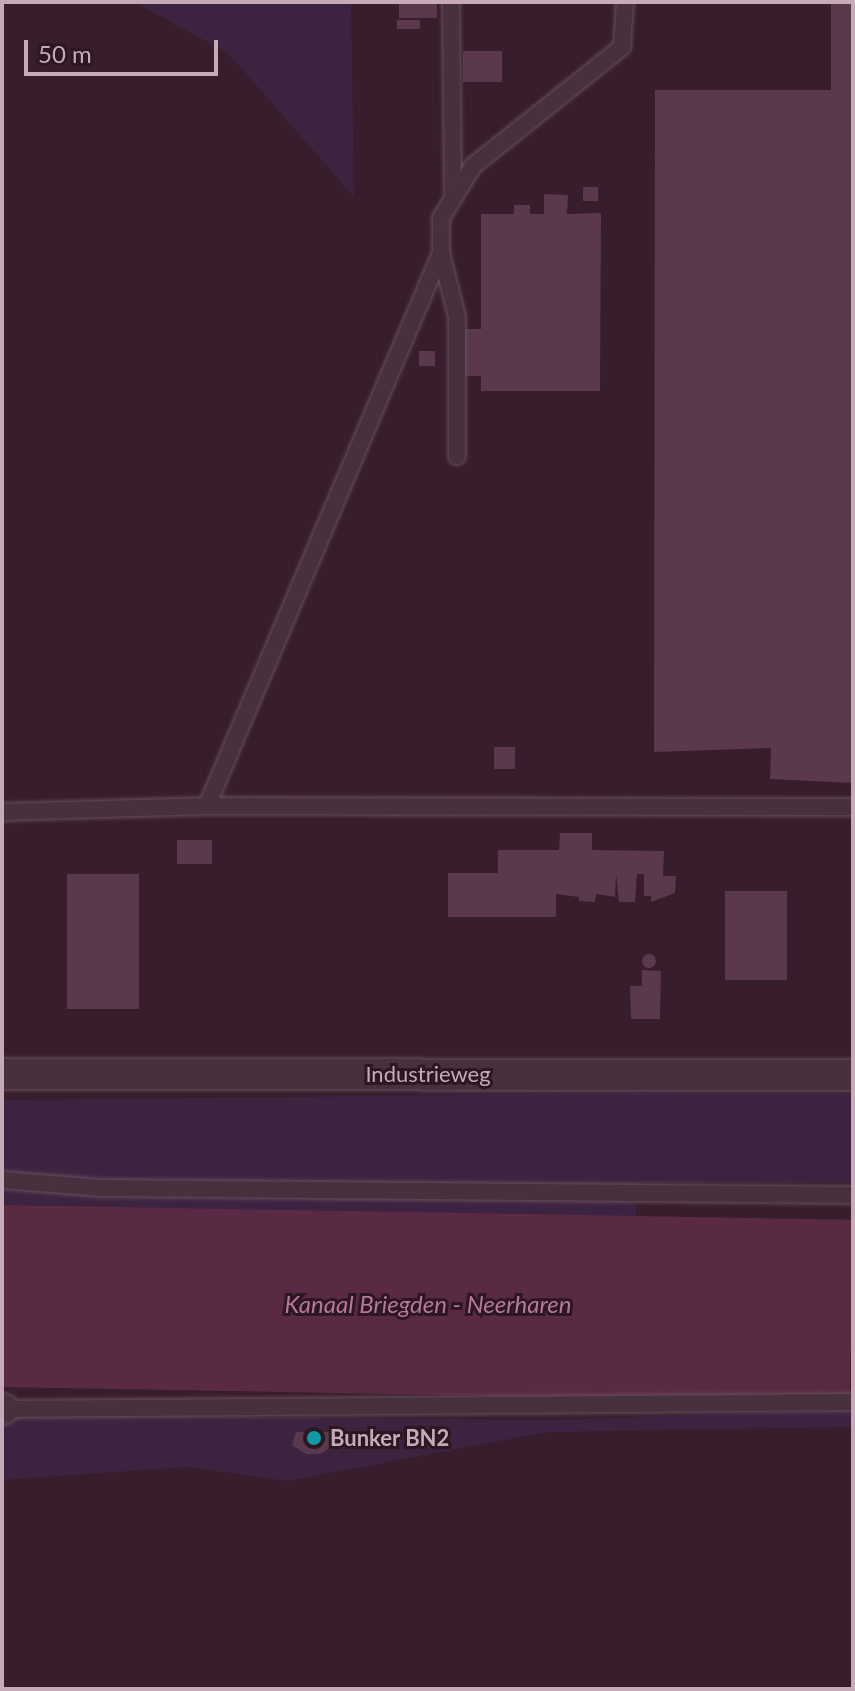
<!DOCTYPE html>
<style>
body{margin:0}
#map{position:relative;width:855px;height:1691px;overflow:hidden;background:#381d2c;font-family:Lato,sans-serif}
div>[style]{position:absolute}
.green>*{inset:0;background:#3c2441}
.water>*{inset:0;background:#5a2a45;transform-origin:0 0}
.building>*{inset:0;background:#59394b;transform-origin:0 0}
.round{border-radius:50%}
.roads{filter:drop-shadow(0 0 2px #674e5b) drop-shadow(0 0 2px #674e5b)}
.lane>*{height:16px;margin:-8px;padding:0 8px;transform-origin:8px;border-radius:8px;background:#48313e}
.street>*{height:30px;margin:-15px;padding:0 15px;transform-origin:15px;border-radius:15px;background:#48313e}
.dots>*{width:22px;height:22px;translate:-50% -50%;box-sizing:border-box;border:4px solid #2c1723;border-radius:50%}
span{translate:-50% -50%;white-space:nowrap;text-align:center;line-height:1.15;-webkit-text-stroke:6px #2c1723;paint-order:stroke}
.street-label{font-size:22px;color:#c6aab8}
.poi-label{font-size:22px;color:#c6aab8;font-weight:700}
.left{translate:0 -50%;text-align:left}
.water-label{font-size:24px;color:#b6779a;font-style:italic}
.frame{position:absolute;inset:0;border:4px solid #c6aab8;pointer-events:none}
.scale{position:absolute;left:24px;top:40px;width:194px;height:36px;box-sizing:border-box;border:4px solid #c6aab8;border-top:0;padding-left:10px;font-size:24px;line-height:28px;white-space:nowrap;color:#c6aab8;-webkit-text-stroke:6px #2c1723;paint-order:stroke}
</style>
<div id="map">
<div class="green">
<div style="clip-path:polygon(134px 2px,351px 2px,354px 197px,228px 53px)"></div>
<div style="clip-path:polygon(636px 1093px,853px 1094px,853px 1182px,636px 1183px,636px 1218px,2px 1205px,2px 1100px)"></div>
<div style="clip-path:polygon(853px 1410px,853px 1427px,547px 1432px,287px 1481px,188px 1467px,2px 1480px,2px 1422px,26px 1415px,552px 1420px)"></div>
</div>
<div class="water">
<div style="left:2px;top:1205px;width:851px;height:182px;rotate:1deg"></div>
</div>
<div class="building">
<div style="left:399px;top:2px;width:38px;height:16px"></div>
<div style="clip-path:polygon(831px 2px,853px 2px,853px 783px,770px 779px,771px 748px,654px 752px,655px 90px,831px 90px)"></div>
<div style="left:397px;top:20px;width:23px;height:9px"></div>
<div style="left:463px;top:51px;width:39px;height:31px"></div>
<div style="left:583px;top:187px;width:15px;height:14px"></div>
<div style="clip-path:polygon(544px 194px,568px 195px,567px 214px,601px 213px,600px 391px,481px 391px,481px 376px,462px 376px,462px 329px,481px 329px,481px 214px,514px 214px,514px 205px,530px 205px,530px 214px,544px 214px)"></div>
<div style="left:419px;top:351px;width:16px;height:15px"></div>
<div style="left:494px;top:747px;width:21px;height:22px"></div>
<div style="clip-path:polygon(560px 833px,592px 833px,592px 850px,664px 851px,663px 876px,676px 876px,675px 893px,651px 902px,651px 896px,644px 896px,644px 874px,637px 874px,635px 902px,619px 902px,616px 874px,615px 897px,596px 894px,595px 902px,579px 901px,579px 897px,556px 894px,556px 917px,448px 917px,448px 873px,498px 873px,498px 850px,559px 850px)"></div>
<div style="left:177px;top:840px;width:35px;height:24px"></div>
<div style="left:67px;top:874px;width:72px;height:135px"></div>
<div style="left:725px;top:891px;width:62px;height:89px"></div>
<div class="round" style="left:642px;top:954px;width:14px;height:14px"></div>
<div style="clip-path:polygon(642px 970px,661px 971px,660px 1019px,631px 1019px,630px 986px,642px 986px)"></div>
<div style="clip-path:polygon(296px 1432px,331px 1432px,335px 1445px,320px 1454px,306px 1454px,292px 1445px)"></div>
</div>
<div class="roads">
<div class="lane">
<div style="left:451px;top:2px;width:191px;rotate:89.4deg"></div>
<div style="left:441px;top:253px;width:600px;rotate:112.94deg"></div>
<div style="left:207px;top:806px;width:646px;rotate:0.09deg"></div>
<div style="left:457px;top:456px;width:139px;rotate:-90deg"></div>
<div style="left:457px;top:317px;width:66px;rotate:-104deg"></div>
<div style="left:441px;top:253px;width:35px;rotate:-90deg"></div>
<div style="left:441px;top:218px;width:61px;rotate:-58.4deg"></div>
<div style="left:473px;top:166px;width:191px;rotate:-38.6deg"></div>
<div style="left:622px;top:47px;width:45px;rotate:-86.2deg"></div>
<div style="left:2px;top:812px;width:205px;rotate:-1.7deg"></div>
<div style="left:2px;top:1180px;width:100px;rotate:4.6deg"></div>
<div style="left:102px;top:1188px;width:751px;rotate:0.53deg"></div>
<div style="left:3px;top:1409px;width:850px;rotate:-0.47deg"></div>
</div>
<div class="street">
<div style="left:2px;top:1074px;width:851px;rotate:0.07deg"></div>
<div style="left:2px;top:1409px;width:1px"></div>
</div>
</div>
<div class="dots">
<div style="left:314px;top:1438px;background:#0f9aa8"></div>
</div>
<div class="street-label">
<span style="left:428px;top:1074px">Industrieweg</span>
</div>
<div class="poi-label">
<span class="left" style="left:330px;top:1438px">Bunker BN2</span>
</div>
<div class="water-label">
<span style="left:428px;top:1304px">Kanaal Briegden - Neerharen</span>
</div>
<div class="frame"></div>
<div class="scale">50 m</div>
</div>
